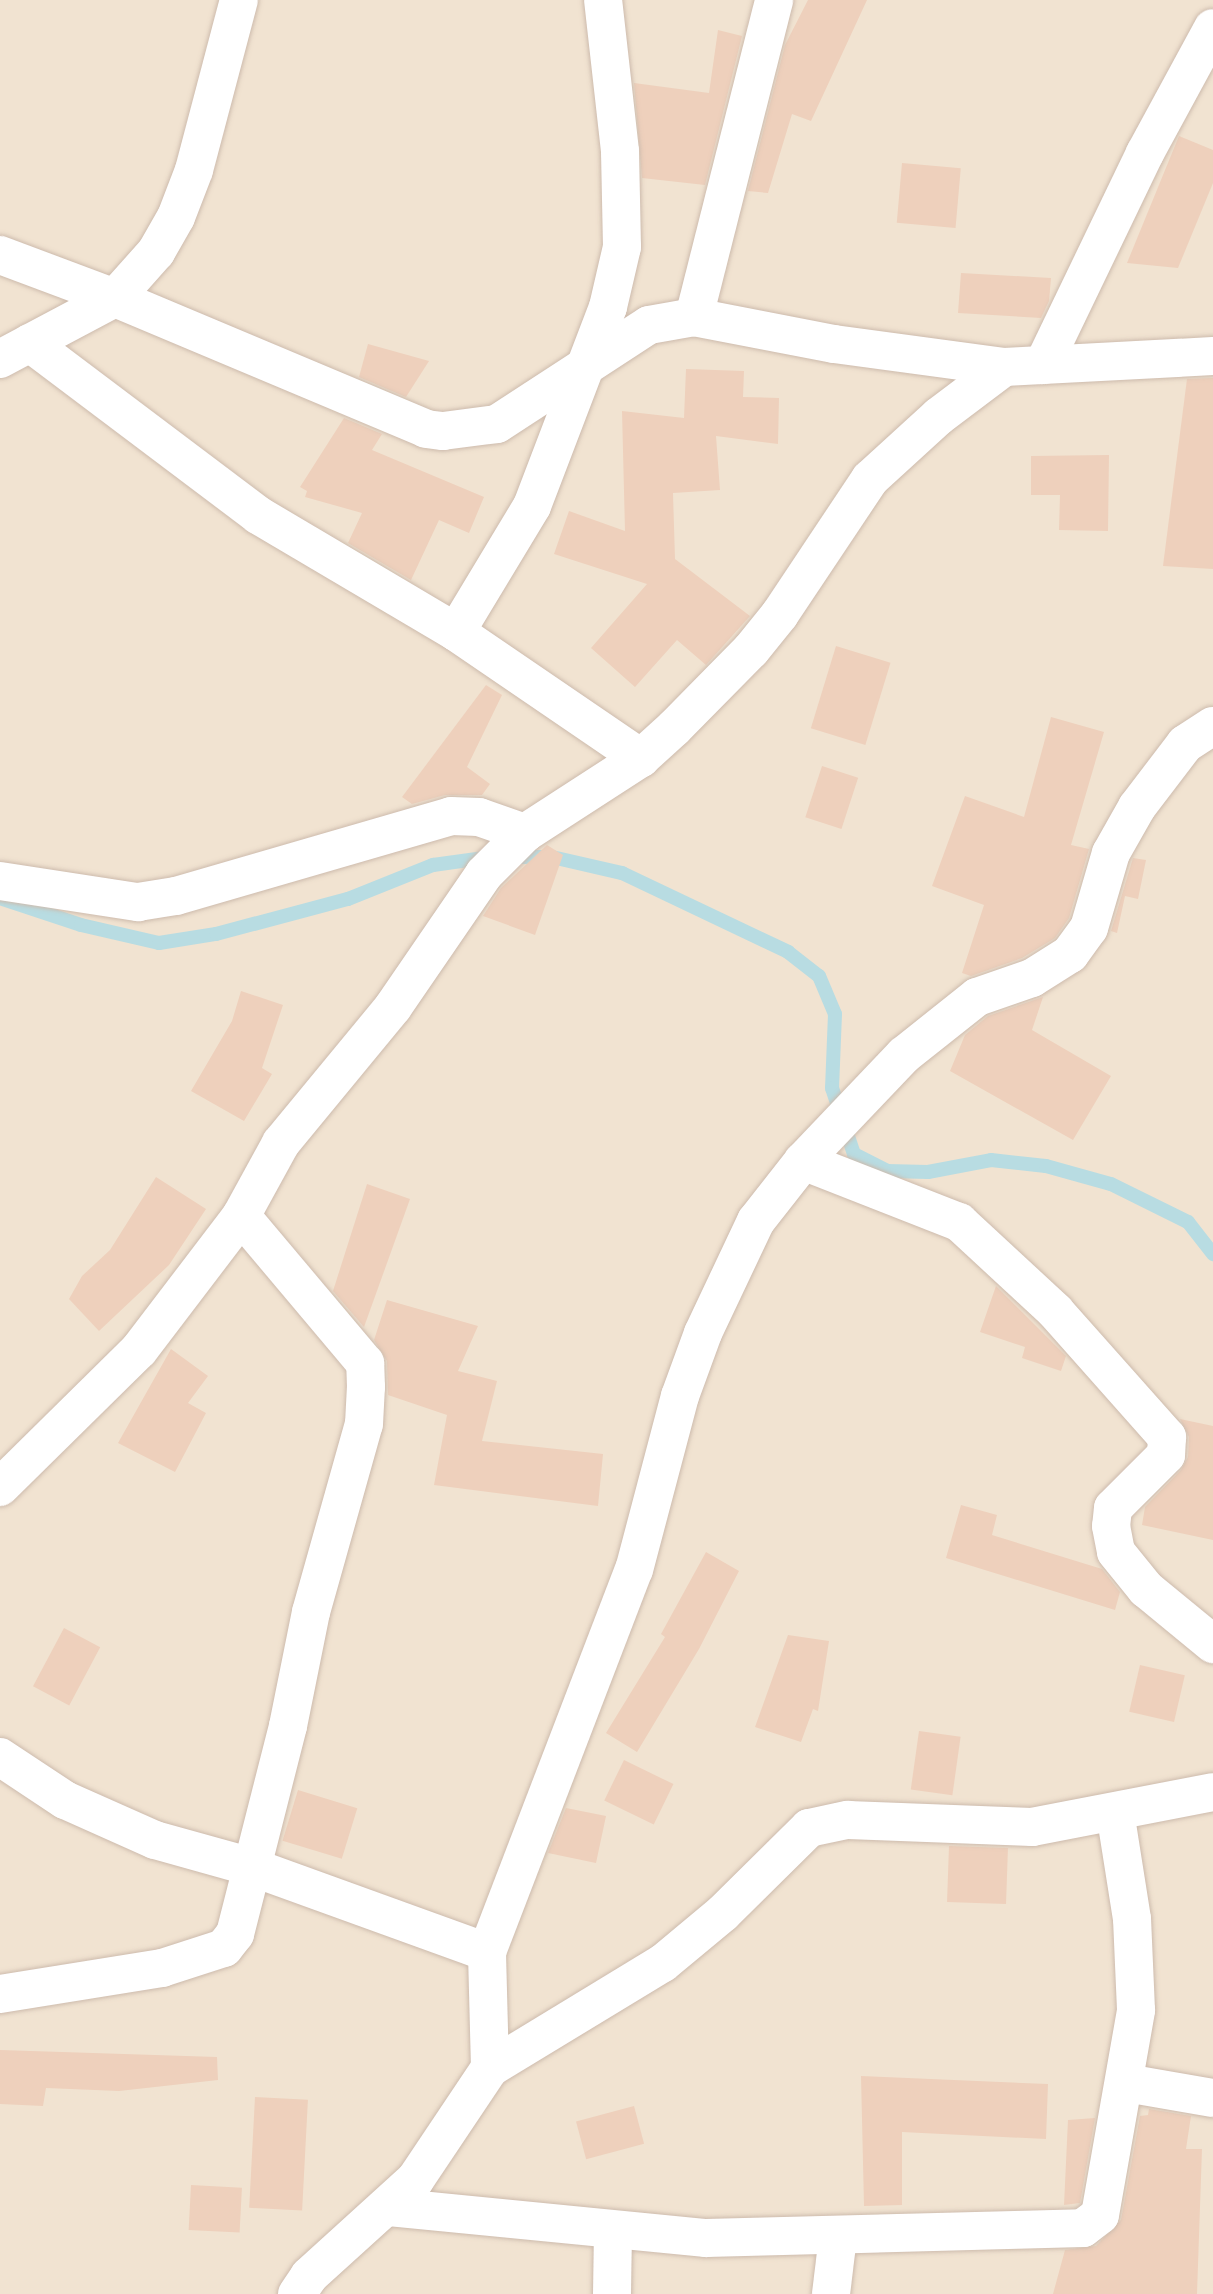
<!DOCTYPE html>
<style>
body{margin:0}
#map{position:relative;width:1213px;height:2294px;overflow:hidden;background:#faf1e2;font-family:"Roboto Condensed",sans-serif}
div>[style]{position:absolute}
.residential>*{inset:0;background:#f1e3d1;transform-origin:0 0}
.stream>*{height:14px;margin:-7px;padding:0 7px;transform-origin:7px;border-radius:7px;background:#b8dce2}
.building>*{inset:0;background:#eed0bc;transform-origin:0 0}
.roads{filter:drop-shadow(0 0 2px #cdbbad) drop-shadow(0 0 2px #cdbbad)}
.street>*{height:38px;margin:-19px;padding:0 19px;transform-origin:19px;border-radius:19px;background:#fff}
span{translate:-50% -50%;white-space:nowrap;text-align:center;line-height:1.15;-webkit-text-stroke:7px #fef5e8;paint-order:stroke}
</style>
<div id="map">
<div class="residential">
<div style="left:0;top:0;width:1213px;height:2294px"></div>
</div>
<div class="stream">
<div style="left:511px;top:857px;width:41px"></div>
<div style="left:552px;top:857px;width:72px;rotate:12.9deg"></div>
<div style="left:622px;top:873px;width:184px;rotate:25.4deg"></div>
<div style="left:788px;top:952px;width:39px;rotate:38deg"></div>
<div style="left:819px;top:976px;width:41px;rotate:67.2deg"></div>
<div style="left:835px;top:1014px;width:74px;rotate:92.3deg"></div>
<div style="left:832px;top:1088px;width:70px;rotate:71.6deg"></div>
<div style="left:854px;top:1154px;width:37px;rotate:27deg"></div>
<div style="left:887px;top:1171px;width:41px;rotate:1.4deg"></div>
<div style="left:928px;top:1172px;width:64px;rotate:-10.8deg"></div>
<div style="left:991px;top:1160px;width:55px;rotate:6.2deg"></div>
<div style="left:1046px;top:1166px;width:67px;rotate:15.5deg"></div>
<div style="left:1111px;top:1184px;width:86px;rotate:26.3deg"></div>
<div style="left:1188px;top:1222px;width:41px;rotate:52deg"></div>
<div style="left:0;top:898px;width:85px;rotate:18.4deg"></div>
<div style="left:81px;top:925px;width:80px;rotate:13deg"></div>
<div style="left:159px;top:943px;width:58px;rotate:-9deg"></div>
<div style="left:216px;top:934px;width:137px;rotate:-14.9deg"></div>
<div style="left:348px;top:899px;width:92px;rotate:-21.8deg"></div>
<div style="left:433px;top:865px;width:59px;rotate:-7.9deg"></div>
</div>
<div class="building">
<div style="clip-path:polygon(808px 0,867px 0,811px 121px,792px 114px,768px 193px,748px 191px,785px 45px)"></div>
<div style="clip-path:polygon(718px 30px,742px 36px,705px 185px,642px 178px,634px 83px,709px 93px)"></div>
<div style="clip-path:polygon(1179px 136px,1213px 150px,1213px 183px,1178px 268px,1127px 263px)"></div>
<div style="left:902px;top:163px;width:59px;height:60px;rotate:5deg"></div>
<div style="clip-path:polygon(961px 273px,1051px 278px,1049px 301px,1041px 318px,958px 313px)"></div>
<div style="clip-path:polygon(368px 344px,429px 361px,406px 397px,359px 377px)"></div>
<div style="clip-path:polygon(686px 369px,744px 371px,743px 397px,779px 398px,778px 444px,716px 436px,720px 490px,673px 493px,675px 559px,750px 616px,706px 665px,677px 640px,635px 687px,591px 648px,647px 584px,554px 554px,569px 511px,625px 531px,622px 411px,684px 418px)"></div>
<div style="clip-path:polygon(1213px 378px,1213px 569px,1163px 566px,1187px 379px)"></div>
<div style="clip-path:polygon(344px 418px,382px 434px,372px 450px,484px 497px,469px 533px,439px 520px,411px 580px,348px 543px,362px 513px,305px 497px,307px 491px,300px 487px)"></div>
<div style="clip-path:polygon(1109px 455px,1108px 531px,1059px 530px,1060px 495px,1031px 495px,1031px 456px)"></div>
<div style="left:836px;top:646px;width:57px;height:86px;rotate:17deg"></div>
<div style="clip-path:polygon(486px 685px,502px 695px,467px 767px,490px 784px,482px 795px,445px 795px,412px 804px,402px 797px)"></div>
<div style="clip-path:polygon(1051px 717px,1104px 732px,1071px 845px,1089px 849px,1069px 918px,1055px 938px,1022px 958px,971px 976px,962px 973px,984px 905px,932px 886px,965px 796px,1024px 817px)"></div>
<div style="left:822px;top:766px;width:38px;height:54px;rotate:18deg"></div>
<div style="clip-path:polygon(547px 845px,563px 855px,535px 935px,483px 916px,501px 888px)"></div>
<div style="clip-path:polygon(1133px 858px,1146px 860px,1138px 899px,1125px 896px,1117px 933px,1111px 931px)"></div>
<div style="clip-path:polygon(241px 991px,283px 1005px,262px 1068px,272px 1074px,244px 1121px,191px 1091px,232px 1021px)"></div>
<div style="clip-path:polygon(1043px 997px,1032px 1030px,1111px 1076px,1073px 1140px,950px 1071px,965px 1035px,988px 1016px)"></div>
<div style="clip-path:polygon(156px 1177px,206px 1209px,169px 1265px,99px 1331px,69px 1299px,82px 1276px,110px 1250px)"></div>
<div style="clip-path:polygon(367px 1184px,410px 1199px,364px 1327px,333px 1291px)"></div>
<div style="clip-path:polygon(996px 1286px,1066px 1356px,1061px 1371px,1022px 1358px,1025px 1347px,980px 1332px)"></div>
<div style="clip-path:polygon(387px 1300px,478px 1326px,458px 1371px,497px 1381px,482px 1441px,603px 1454px,598px 1506px,434px 1485px,447px 1415px,388px 1395px,387px 1361px,374px 1340px)"></div>
<div style="clip-path:polygon(171px 1349px,208px 1376px,188px 1403px,206px 1413px,175px 1472px,118px 1443px)"></div>
<div style="clip-path:polygon(1180px 1419px,1213px 1426px,1213px 1540px,1142px 1525px,1145px 1507px,1181px 1470px,1188px 1457px,1189px 1437px)"></div>
<div style="clip-path:polygon(961px 1505px,997px 1515px,992px 1535px,1102px 1569px,1120px 1592px,1115px 1610px,946px 1558px)"></div>
<div style="clip-path:polygon(706px 1552px,739px 1571px,699px 1649px,637px 1752px,606px 1733px,665px 1637px,661px 1634px)"></div>
<div style="left:64px;top:1628px;width:41px;height:66px;rotate:28deg"></div>
<div style="clip-path:polygon(788px 1635px,829px 1641px,818px 1711px,813px 1709px,801px 1742px,755px 1727px)"></div>
<div style="left:1140px;top:1665px;width:46px;height:48px;rotate:13deg"></div>
<div style="left:919px;top:1731px;width:42px;height:59px;rotate:8deg"></div>
<div style="left:624px;top:1760px;width:55px;height:45px;rotate:26deg"></div>
<div style="left:298px;top:1790px;width:62px;height:53px;rotate:17deg"></div>
<div style="clip-path:polygon(566px 1808px,606px 1816px,596px 1863px,548px 1853px)"></div>
<div style="left:949px;top:1846px;width:59px;height:56px;rotate:2deg"></div>
<div style="clip-path:polygon(0 2050px,217px 2057px,218px 2080px,119px 2091px,46px 2088px,43px 2106px,0 2104px)"></div>
<div style="clip-path:polygon(861px 2076px,1048px 2084px,1046px 2139px,902px 2132px,902px 2205px,864px 2206px)"></div>
<div style="left:255px;top:2097px;width:53px;height:111px;rotate:3deg"></div>
<div style="left:634px;top:2106px;width:39px;height:60px;rotate:75deg"></div>
<div style="clip-path:polygon(1149px 2109px,1191px 2116px,1186px 2149px,1202px 2149px,1197px 2294px,1053px 2294px,1065px 2250px,1096px 2246px,1121px 2220px,1140px 2116px,1148px 2115px)"></div>
<div style="clip-path:polygon(1095px 2118px,1080px 2203px,1064px 2205px,1068px 2120px)"></div>
<div style="left:191px;top:2185px;width:51px;height:45px;rotate:3deg"></div>
</div>
<div class="roads">
<div class="street">
<div style="left:0;top:255px;width:123px;rotate:20.5deg"></div>
<div style="left:115px;top:298px;width:337px;rotate:22.8deg"></div>
<div style="left:426px;top:429px;width:17px;rotate:7deg"></div>
<div style="left:443px;top:431px;width:54px;rotate:-7.4deg"></div>
<div style="left:497px;top:424px;width:181px;rotate:-33.1deg"></div>
<div style="left:649px;top:325px;width:46px;rotate:-10.1deg"></div>
<div style="left:694px;top:317px;width:143px;rotate:10.9deg"></div>
<div style="left:834px;top:344px;width:172px;rotate:7.7deg"></div>
<div style="left:1004px;top:367px;width:209px;rotate:-3deg"></div>
<div style="left:694px;top:317px;width:327px;rotate:-75.8deg"></div>
<div style="left:30px;top:343px;width:96px;rotate:-27.9deg"></div>
<div style="left:115px;top:298px;width:62px;rotate:-48.3deg"></div>
<div style="left:156px;top:252px;width:40px;rotate:-60.3deg"></div>
<div style="left:176px;top:217px;width:50px;rotate:-69deg"></div>
<div style="left:194px;top:170px;width:176px;rotate:-75.2deg"></div>
<div style="left:0;top:359px;width:34px;rotate:-28deg"></div>
<div style="left:30px;top:343px;width:286px;rotate:37deg"></div>
<div style="left:258px;top:515px;width:230px;rotate:30.6deg"></div>
<div style="left:456px;top:632px;width:224px;rotate:34.3deg"></div>
<div style="left:1043px;top:365px;width:235px;rotate:-64.3deg"></div>
<div style="left:1145px;top:153px;width:142px;rotate:-61.5deg"></div>
<div style="left:456px;top:632px;width:147px;rotate:-58.9deg"></div>
<div style="left:532px;top:506px;width:213px;rotate:-69.1deg"></div>
<div style="left:608px;top:307px;width:62px;rotate:-76.9deg"></div>
<div style="left:622px;top:247px;width:96px;rotate:-91.2deg"></div>
<div style="left:620px;top:151px;width:152px;rotate:-96.4deg"></div>
<div style="left:0;top:881px;width:140px;rotate:8.7deg"></div>
<div style="left:138px;top:902px;width:38px;rotate:-9deg"></div>
<div style="left:176px;top:896px;width:286px;rotate:-16.2deg"></div>
<div style="left:451px;top:816px;width:28px;rotate:2deg"></div>
<div style="left:479px;top:817px;width:49px;rotate:19.2deg"></div>
<div style="left:803px;top:1161px;width:168px;rotate:21.4deg"></div>
<div style="left:959px;top:1222px;width:131px;rotate:42.8deg"></div>
<div style="left:1055px;top:1311px;width:169px;rotate:48.4deg"></div>
<div style="left:1167px;top:1437px;width:18px;rotate:93deg"></div>
<div style="left:1166px;top:1455px;width:75px;rotate:135deg"></div>
<div style="left:1113px;top:1508px;width:18px;rotate:96deg"></div>
<div style="left:1111px;top:1526px;width:26px;rotate:79deg"></div>
<div style="left:1116px;top:1552px;width:48px;rotate:51deg"></div>
<div style="left:1146px;top:1589px;width:87px;rotate:39.4deg"></div>
<div style="left:0;top:1487px;width:195px;rotate:-44.6deg"></div>
<div style="left:139px;top:1350px;width:168px;rotate:-52.7deg"></div>
<div style="left:241px;top:1216px;width:83px;rotate:-61.3deg"></div>
<div style="left:281px;top:1143px;width:176px;rotate:-50.5deg"></div>
<div style="left:393px;top:1007px;width:161px;rotate:-55.6deg"></div>
<div style="left:484px;top:874px;width:58px;rotate:-45deg"></div>
<div style="left:525px;top:833px;width:138px;rotate:-32.9deg"></div>
<div style="left:641px;top:758px;width:45px;rotate:-42.3deg"></div>
<div style="left:674px;top:728px;width:110px;rotate:-45.4deg"></div>
<div style="left:751px;top:650px;width:46px;rotate:-51.1deg"></div>
<div style="left:780px;top:614px;width:162px;rotate:-56.3deg"></div>
<div style="left:870px;top:479px;width:93px;rotate:-42.4deg"></div>
<div style="left:939px;top:416px;width:81px;rotate:-37deg"></div>
<div style="left:0;top:1757px;width:78px;rotate:33.5deg"></div>
<div style="left:65px;top:1800px;width:98px;rotate:24deg"></div>
<div style="left:155px;top:1840px;width:101px;rotate:15.6deg"></div>
<div style="left:252px;top:1867px;width:250px;rotate:19.9deg"></div>
<div style="left:0;top:1994px;width:164px;rotate:-9.1deg"></div>
<div style="left:162px;top:1968px;width:65px;rotate:-17.9deg"></div>
<div style="left:224px;top:1948px;width:18px;rotate:-52deg"></div>
<div style="left:235px;top:1934px;width:215px;rotate:-75.7deg"></div>
<div style="left:288px;top:1726px;width:116px;rotate:-78.6deg"></div>
<div style="left:311px;top:1612px;width:195px;rotate:-74.3deg"></div>
<div style="left:364px;top:1424px;width:37px;rotate:-87deg"></div>
<div style="left:366px;top:1387px;width:24px;rotate:-92deg"></div>
<div style="left:365px;top:1363px;width:192px;rotate:-130.1deg"></div>
<div style="left:490px;top:2068px;width:116px;rotate:-91.5deg"></div>
<div style="left:487px;top:1952px;width:409px;rotate:-69deg"></div>
<div style="left:634px;top:1570px;width:180px;rotate:-75.2deg"></div>
<div style="left:680px;top:1396px;width:67px;rotate:-69.9deg"></div>
<div style="left:703px;top:1333px;width:124px;rotate:-64.7deg"></div>
<div style="left:756px;top:1221px;width:76px;rotate:-51.9deg"></div>
<div style="left:803px;top:1161px;width:146px;rotate:-46.4deg"></div>
<div style="left:904px;top:1055px;width:93px;rotate:-38.5deg"></div>
<div style="left:977px;top:997px;width:58px;rotate:-19.1deg"></div>
<div style="left:1032px;top:978px;width:45px;rotate:-32.3deg"></div>
<div style="left:1070px;top:954px;width:32px;rotate:-54deg"></div>
<div style="left:1089px;top:928px;width:78px;rotate:-73.7deg"></div>
<div style="left:1111px;top:853px;width:53px;rotate:-60.5deg"></div>
<div style="left:1137px;top:807px;width:79px;rotate:-52.7deg"></div>
<div style="left:1185px;top:744px;width:33px;rotate:-33deg"></div>
<div style="left:1126px;top:2083px;width:88px;rotate:9.8deg"></div>
<div style="left:389px;top:2207px;width:319px;rotate:5.6deg"></div>
<div style="left:706px;top:2238px;width:377px;rotate:-1.5deg"></div>
<div style="left:1083px;top:2228px;width:21px;rotate:-37deg"></div>
<div style="left:1100px;top:2215px;width:208px;rotate:-80deg"></div>
<div style="left:1136px;top:2010px;width:91px;rotate:-92.5deg"></div>
<div style="left:1132px;top:1919px;width:108px;rotate:-99deg"></div>
<div style="left:297px;top:2294px;width:22px;rotate:-56deg"></div>
<div style="left:309px;top:2276px;width:143px;rotate:-42.2deg"></div>
<div style="left:415px;top:2180px;width:135px;rotate:-56.2deg"></div>
<div style="left:490px;top:2068px;width:202px;rotate:-31.3deg"></div>
<div style="left:663px;top:1963px;width:78px;rotate:-39.8deg"></div>
<div style="left:723px;top:1913px;width:121px;rotate:-44.7deg"></div>
<div style="left:809px;top:1828px;width:40px;rotate:-12deg"></div>
<div style="left:848px;top:1820px;width:184px;rotate:2.2deg"></div>
<div style="left:1032px;top:1827px;width:184px;rotate:-10.9deg"></div>
<div style="left:612px;top:2294px;width:64px;rotate:-89.1deg"></div>
<div style="left:831px;top:2294px;width:58px;rotate:-83.1deg"></div>
</div>
</div>
</div>
